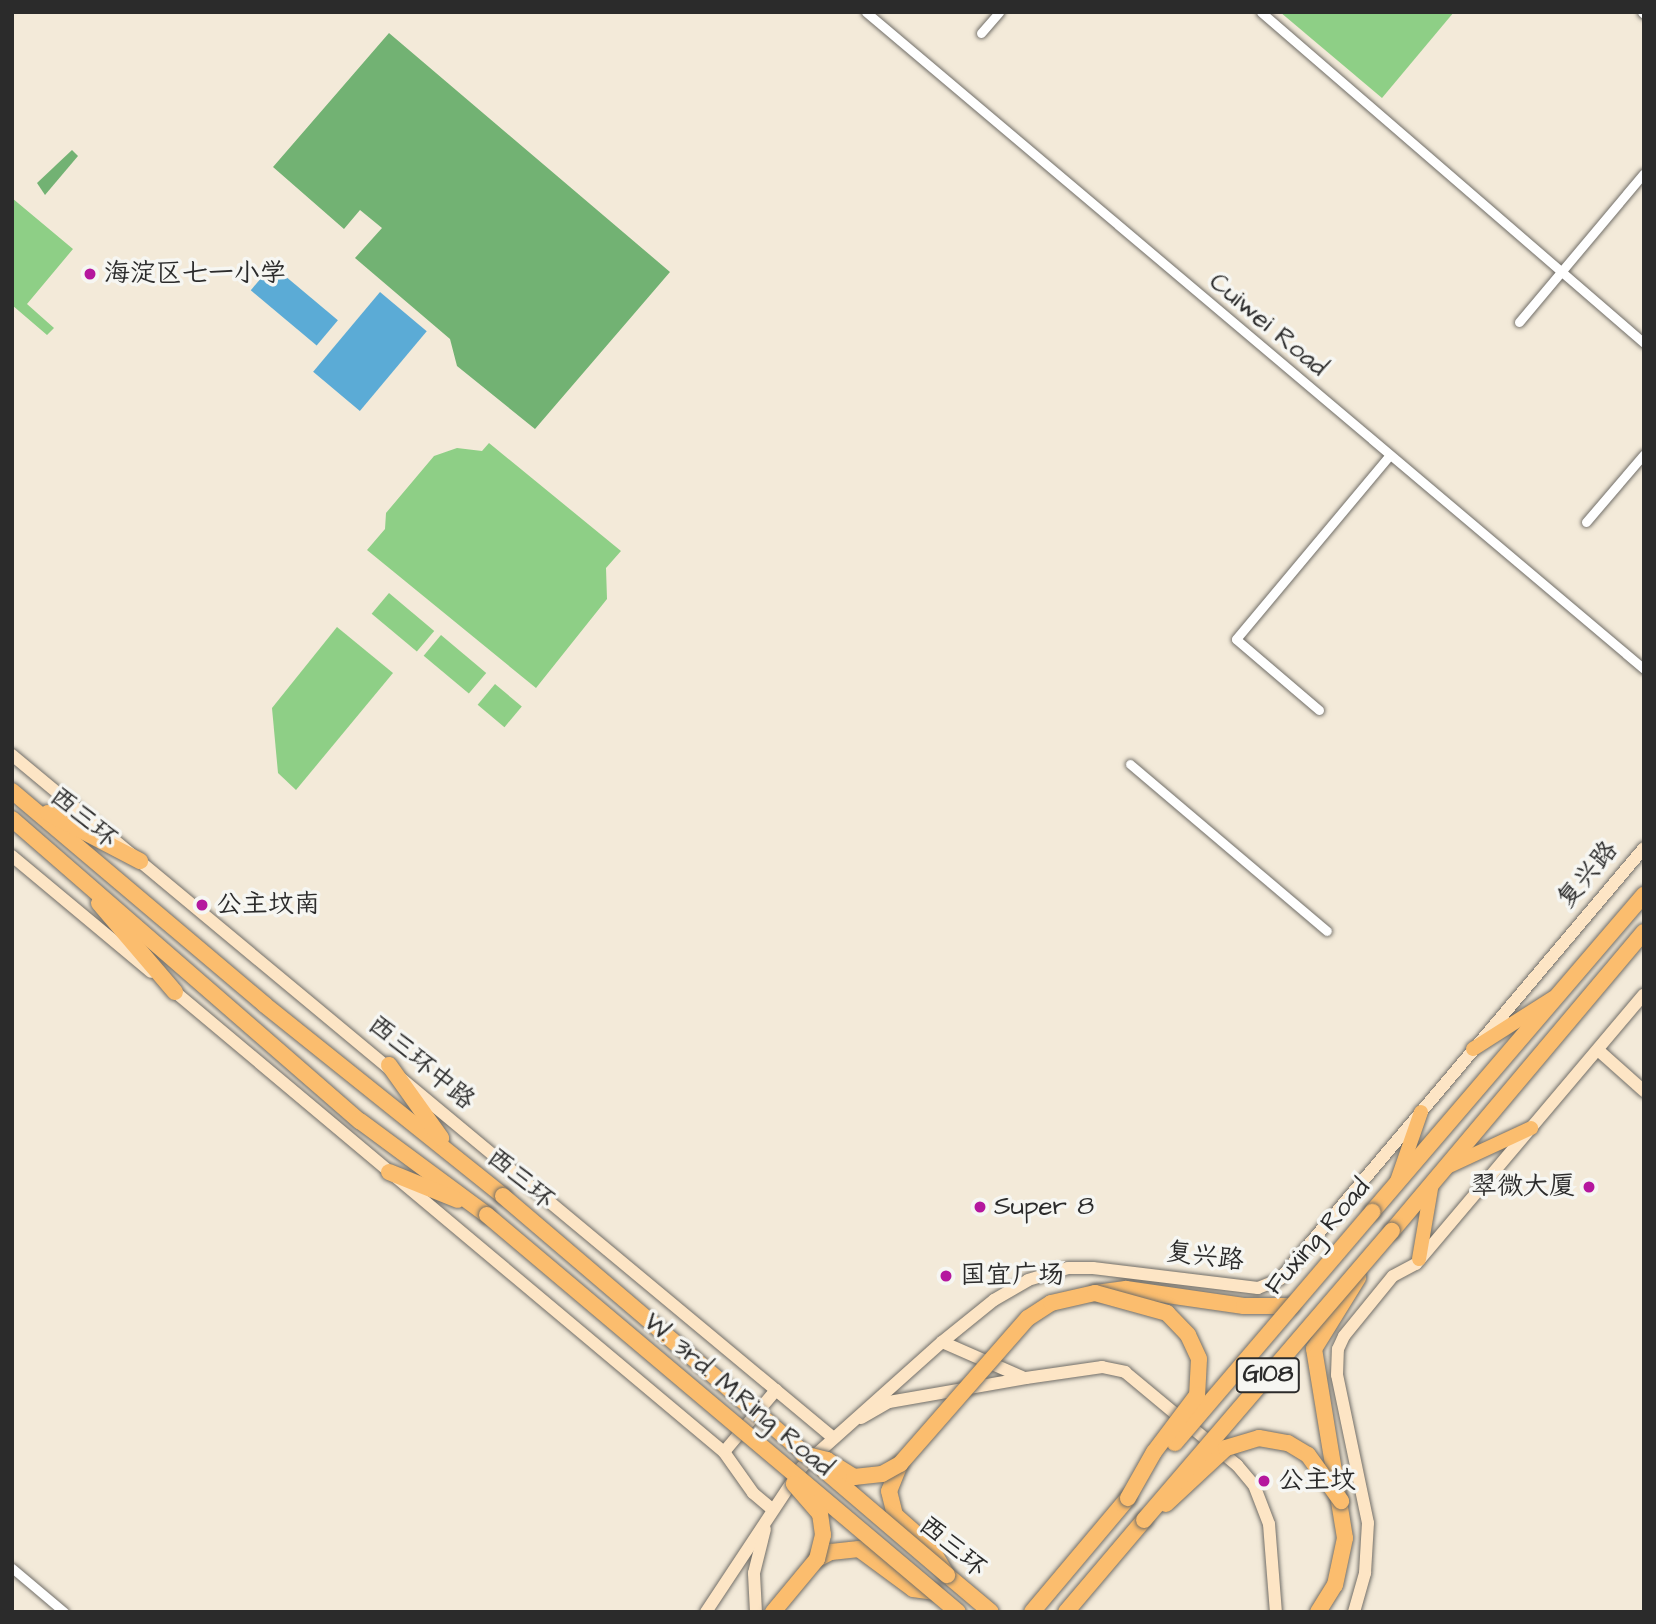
<!DOCTYPE html>
<meta charset="utf-8">
<style>
body{margin:0}
#map{position:relative;width:1656px;height:1624px;overflow:hidden;background:#f3ead9;font-family:"Architects Daughter","LXGW WenKai TC",sans-serif}
div>[style]{position:absolute}
.green>*{inset:0;background:#8ecf86;transform-origin:0 0}
.forest>*{inset:0;background:#72b273}
.water>*{inset:0;background:#5babd6;transform-origin:0 0}
.roads{filter:drop-shadow(0 0 2px #716e68) drop-shadow(0 0 2px #716e68)}
.street>*{height:9px;margin:-4.5px;padding:0 4.5px;transform-origin:4.5px;border-radius:4.5px;background:#fff}
.secondary>*{height:12px;margin:-6px;padding:0 6px;transform-origin:6px;border-radius:6px;background:#fde5c5}
.primary>*{height:14px;margin:-7px;padding:0 7px;transform-origin:7px;border-radius:7px;background:#fbbd6e}
.highway>*{height:16px;margin:-8px;padding:0 8px;transform-origin:8px;border-radius:8px;background:#fbbd6e}
.bridges{filter:drop-shadow(0 0 2px #716e68) drop-shadow(0 0 2px #716e68)}
.highway-bridge>*{height:16px;margin:-8px;padding:0 8px;transform-origin:8px;border-radius:8px;background:#fbbd6e}
.dots>*{width:19px;height:19px;translate:-50% -50%;box-sizing:border-box;border:4px solid #f6f6f2;border-radius:50%}
span{translate:-50% -50%;white-space:nowrap;text-align:center;line-height:1.15;-webkit-text-stroke:7px #f6f6f2;paint-order:stroke}
.shield-label span{padding:2px 5px;background:#f6f6f2;border:2px solid;border-radius:5px;-webkit-text-stroke-width:0}
.shield-label{font-size:24px;color:#2b2b2b;font-weight:700}
.poi-label{font-size:26px;color:#2b2b2b}
.left{translate:0 -50%;text-align:left}
.right{translate:-100% -50%;text-align:right}
.street-label{font-size:26px;color:#2b2b2b}
.frame{position:absolute;inset:0;border:14px solid #2b2b2b;pointer-events:none}
</style>
<div id="map">
<div class="green">
<div style="clip-path:polygon(1280px 12px,1454px 12px,1382px 98px)"></div>
<div style="clip-path:polygon(12px 198px,73px 249px,27px 304px,54px 328px,47px 335px,12px 305px)"></div>
<div style="clip-path:polygon(489px 443px,621px 551px,606px 568px,607px 599px,536px 688px,367px 550px,385px 529px,386px 513px,434px 456px,457px 448px,482px 451px)"></div>
<div style="left:389px;top:593px;width:59px;height:27px;rotate:40deg"></div>
<div style="clip-path:polygon(337px 627px,393px 673px,296px 790px,278px 773px,272px 708px)"></div>
<div style="left:441px;top:635px;width:59px;height:27px;rotate:40deg"></div>
<div style="left:495px;top:684px;width:35px;height:27px;rotate:40deg"></div>
</div>
<div class="forest">
<div style="clip-path:polygon(389px 33px,670px 272px,535px 429px,457px 366px,450px 339px,355px 258px,382px 228px,360px 210px,344px 229px,273px 167px)"></div>
<div style="clip-path:polygon(72px 150px,78px 156px,45px 195px,37px 183px)"></div>
</div>
<div class="water">
<div style="left:272px;top:265px;width:86px;height:33px;rotate:40deg"></div>
<div style="left:380px;top:292px;width:61px;height:104px;rotate:40deg"></div>
</div>
<div class="roads">
<div class="street">
<div style="left:866px;top:12px;width:1018px;rotate:40.18deg"></div>
<div style="left:1261px;top:12px;width:506px;rotate:40.83deg"></div>
<div style="left:1642px;top:12px;width:3px;rotate:45deg"></div>
<div style="left:981px;top:33px;width:28px;rotate:-49deg"></div>
<div style="left:1519px;top:322px;width:194px;rotate:-50deg"></div>
<div style="left:1586px;top:522px;width:89px;rotate:-49.5deg"></div>
<div style="left:1319px;top:710px;width:109px;rotate:-139.5deg"></div>
<div style="left:1236px;top:639px;width:239px;rotate:-50.1deg"></div>
<div style="left:1130px;top:764px;width:258px;rotate:40.3deg"></div>
<div style="left:12px;top:1568px;width:68px;rotate:40.2deg"></div>
</div>
<div class="secondary">
<div style="left:12px;top:755px;width:1065px;rotate:39.74deg"></div>
<div style="left:12px;top:856px;width:181px;rotate:39.8deg"></div>
<div style="left:168px;top:986px;width:725px;rotate:39.97deg"></div>
<div style="left:724px;top:1452px;width:50px;rotate:54.7deg"></div>
<div style="left:753px;top:1493px;width:25px;rotate:40deg"></div>
<div style="left:1598px;top:1050px;width:62px;rotate:41.7deg"></div>
<div style="left:942px;top:1342px;width:87px;rotate:23.6deg"></div>
<div style="left:861px;top:1418px;width:32px;rotate:-30deg"></div>
<div style="left:889px;top:1402px;width:139px;rotate:-9.9deg"></div>
<div style="left:1026px;top:1378px;width:77px;rotate:-8.2deg"></div>
<div style="left:1102px;top:1367px;width:24px;rotate:12deg"></div>
<div style="left:1125px;top:1372px;width:146px;rotate:39.7deg"></div>
<div style="left:1237px;top:1465px;width:26px;rotate:50deg"></div>
<div style="left:1254px;top:1485px;width:42px;rotate:69deg"></div>
<div style="left:1269px;top:1524px;width:88px;rotate:85.5deg"></div>
<div style="left:724px;top:1452px;width:81px;rotate:-50deg"></div>
<div style="left:706px;top:1612px;width:174px;rotate:-56.5deg"></div>
<div style="left:802px;top:1467px;width:188px;rotate:-41.8deg"></div>
<div style="left:942px;top:1342px;width:67px;rotate:-38.9deg"></div>
<div style="left:994px;top:1300px;width:39px;rotate:-30deg"></div>
<div style="left:1028px;top:1280px;width:42px;rotate:-16.7deg"></div>
<div style="left:1068px;top:1268px;width:25px"></div>
<div style="left:1093px;top:1268px;width:166px;rotate:6.9deg"></div>
<div style="left:1258px;top:1288px;width:24px;rotate:-22deg"></div>
<div style="left:1280px;top:1279px;width:564px;rotate:-49.82deg"></div>
<div style="left:756px;top:1612px;width:39px;rotate:-93deg"></div>
<div style="left:754px;top:1573px;width:45px;rotate:-76deg"></div>
<div style="left:1354px;top:1612px;width:41px;rotate:-74.2deg"></div>
<div style="left:1365px;top:1573px;width:50px;rotate:-86.6deg"></div>
<div style="left:1368px;top:1523px;width:151px;rotate:-101.8deg"></div>
<div style="left:1337px;top:1375px;width:26px;rotate:-88deg"></div>
<div style="left:1338px;top:1349px;width:14px;rotate:-65deg"></div>
<div style="left:1344px;top:1336px;width:77px;rotate:-50.8deg"></div>
<div style="left:1393px;top:1276px;width:26px;rotate:-28deg"></div>
<div style="left:1416px;top:1264px;width:353px;rotate:-49.8deg"></div>
</div>
<div class="primary">
<div style="left:1473px;top:1049px;width:95px;rotate:-32.5deg"></div>
<div style="left:1445px;top:1168px;width:95px;rotate:-24.9deg"></div>
<div style="left:1397px;top:1181px;width:73px;rotate:-70.8deg"></div>
<div style="left:1419px;top:1259px;width:77px;rotate:-80.3deg"></div>
</div>
<div class="highway">
<div style="left:12px;top:791px;width:331px;rotate:40.2deg"></div>
<div style="left:265px;top:1005px;width:305px;rotate:38.7deg"></div>
<div style="left:48px;top:813px;width:104px;rotate:27.6deg"></div>
<div style="left:12px;top:819px;width:461px;rotate:41deg"></div>
<div style="left:360px;top:1121px;width:158px;rotate:36.5deg"></div>
<div style="left:99px;top:903px;width:117px;rotate:49.5deg"></div>
<div style="left:389px;top:1065px;width:90px;rotate:54.5deg"></div>
<div style="left:389px;top:1172px;width:74px;rotate:22.1deg"></div>
<div style="left:1372px;top:1212px;width:418px;rotate:-49.4deg"></div>
<div style="left:1392px;top:1231px;width:391px;rotate:-49.9deg"></div>
<div style="left:1096px;top:1293px;width:30px;rotate:-8deg"></div>
<div style="left:1126px;top:1289px;width:119px;rotate:8.2deg"></div>
<div style="left:1244px;top:1306px;width:47px"></div>
<div style="left:900px;top:1464px;width:29px;rotate:112deg"></div>
<div style="left:889px;top:1491px;width:25px;rotate:76deg"></div>
<div style="left:895px;top:1515px;width:47px;rotate:41.5deg"></div>
<div style="left:930px;top:1546px;width:34px;rotate:60deg"></div>
<div style="left:947px;top:1575px;width:57px;rotate:40.1deg"></div>
<div style="left:817px;top:1559px;width:16px;rotate:-27deg"></div>
<div style="left:831px;top:1552px;width:28px;rotate:-6deg"></div>
<div style="left:859px;top:1549px;width:67px;rotate:36.5deg"></div>
<div style="left:913px;top:1589px;width:21px;rotate:8deg"></div>
<div style="left:1032px;top:1612px;width:149px;rotate:-49.9deg"></div>
<div style="left:1066px;top:1612px;width:121px;rotate:-49.7deg"></div>
<div style="left:1318px;top:1612px;width:32px;rotate:-58deg"></div>
<div style="left:1335px;top:1585px;width:48px;rotate:-78deg"></div>
<div style="left:1345px;top:1538px;width:192px;rotate:-99.3deg"></div>
<div style="left:1314px;top:1349px;width:84px;rotate:-58.2deg"></div>
</div>
</div>
<div class="bridges">
<div class="highway-bridge">
<div style="left:503px;top:1196px;width:584px;rotate:40.48deg"></div>
<div style="left:487px;top:1215px;width:616px;rotate:40.13deg"></div>
<div style="left:1175px;top:1443px;width:304px;rotate:-49.5deg"></div>
<div style="left:803px;top:1454px;width:25px;rotate:14deg"></div>
<div style="left:827px;top:1460px;width:32px;rotate:32deg"></div>
<div style="left:854px;top:1477px;width:28px;rotate:-6deg"></div>
<div style="left:882px;top:1474px;width:21px;rotate:-29deg"></div>
<div style="left:900px;top:1464px;width:194px;rotate:-48.8deg"></div>
<div style="left:1028px;top:1318px;width:27px;rotate:-33deg"></div>
<div style="left:1051px;top:1303px;width:45px;rotate:-12.8deg"></div>
<div style="left:1095px;top:1293px;width:75px;rotate:15.5deg"></div>
<div style="left:1167px;top:1313px;width:30px;rotate:46deg"></div>
<div style="left:1188px;top:1335px;width:26px;rotate:65deg"></div>
<div style="left:1199px;top:1359px;width:36px;rotate:93deg"></div>
<div style="left:1197px;top:1395px;width:71px;rotate:127deg"></div>
<div style="left:1154px;top:1452px;width:53px;rotate:119.5deg"></div>
<div style="left:1166px;top:1504px;width:82px;rotate:-43deg"></div>
<div style="left:1226px;top:1448px;width:34px;rotate:-17deg"></div>
<div style="left:1259px;top:1438px;width:29px;rotate:10deg"></div>
<div style="left:1288px;top:1443px;width:23px;rotate:31deg"></div>
<div style="left:1308px;top:1455px;width:57px;rotate:54.3deg"></div>
<div style="left:1144px;top:1520px;width:381px;rotate:-49.4deg"></div>
<div style="left:773px;top:1612px;width:69px;rotate:-50.3deg"></div>
<div style="left:817px;top:1559px;width:25px;rotate:-76deg"></div>
<div style="left:823px;top:1535px;width:21px;rotate:-98deg"></div>
<div style="left:820px;top:1514px;width:40px;rotate:-131deg"></div>
</div>
</div>
<div class="dots">
<div style="left:90px;top:274px;background:#b5179e"></div>
<div style="left:202px;top:905px;background:#b5179e"></div>
<div style="left:1589px;top:1187px;background:#b5179e"></div>
<div style="left:980px;top:1207px;background:#b5179e"></div>
<div style="left:946px;top:1276px;background:#b5179e"></div>
<div style="left:1264px;top:1481px;background:#b5179e"></div>
</div>
<div class="shield-label">
<span style="left:1268px;top:1375px">G108</span>
</div>
<div class="poi-label">
<span class="left" style="left:104px;top:274px">海淀区七一小学</span>
<span class="left" style="left:216px;top:905px">公主坟南</span>
<span class="right" style="left:1575px;top:1187px">翠微大厦</span>
<span class="left" style="left:994px;top:1207px">Super 8</span>
<span class="left" style="left:960px;top:1276px">国宜广场</span>
<span class="left" style="left:1278px;top:1481px">公主坟</span>
</div>
<div class="street-label">
<span style="left:1268px;top:325px;rotate:40deg">Cuiwei Road</span>
<span style="left:83px;top:818px;rotate:40deg">西三环</span>
<span style="left:1588px;top:875px;rotate:-50deg">复兴路</span>
<span style="left:421px;top:1063px;rotate:40deg">西三环中路</span>
<span style="left:520px;top:1179px;rotate:40deg">西三环</span>
<span style="left:1318px;top:1237px;rotate:-49deg">Fuxing Road</span>
<span style="left:1205px;top:1257px;rotate:7deg">复兴路</span>
<span style="left:738px;top:1395px;rotate:40deg">W. 3rd. M.Ring Road</span>
<span style="left:952px;top:1547px;rotate:40deg">西三环</span>
</div>
<div class="frame"></div>
</div>
